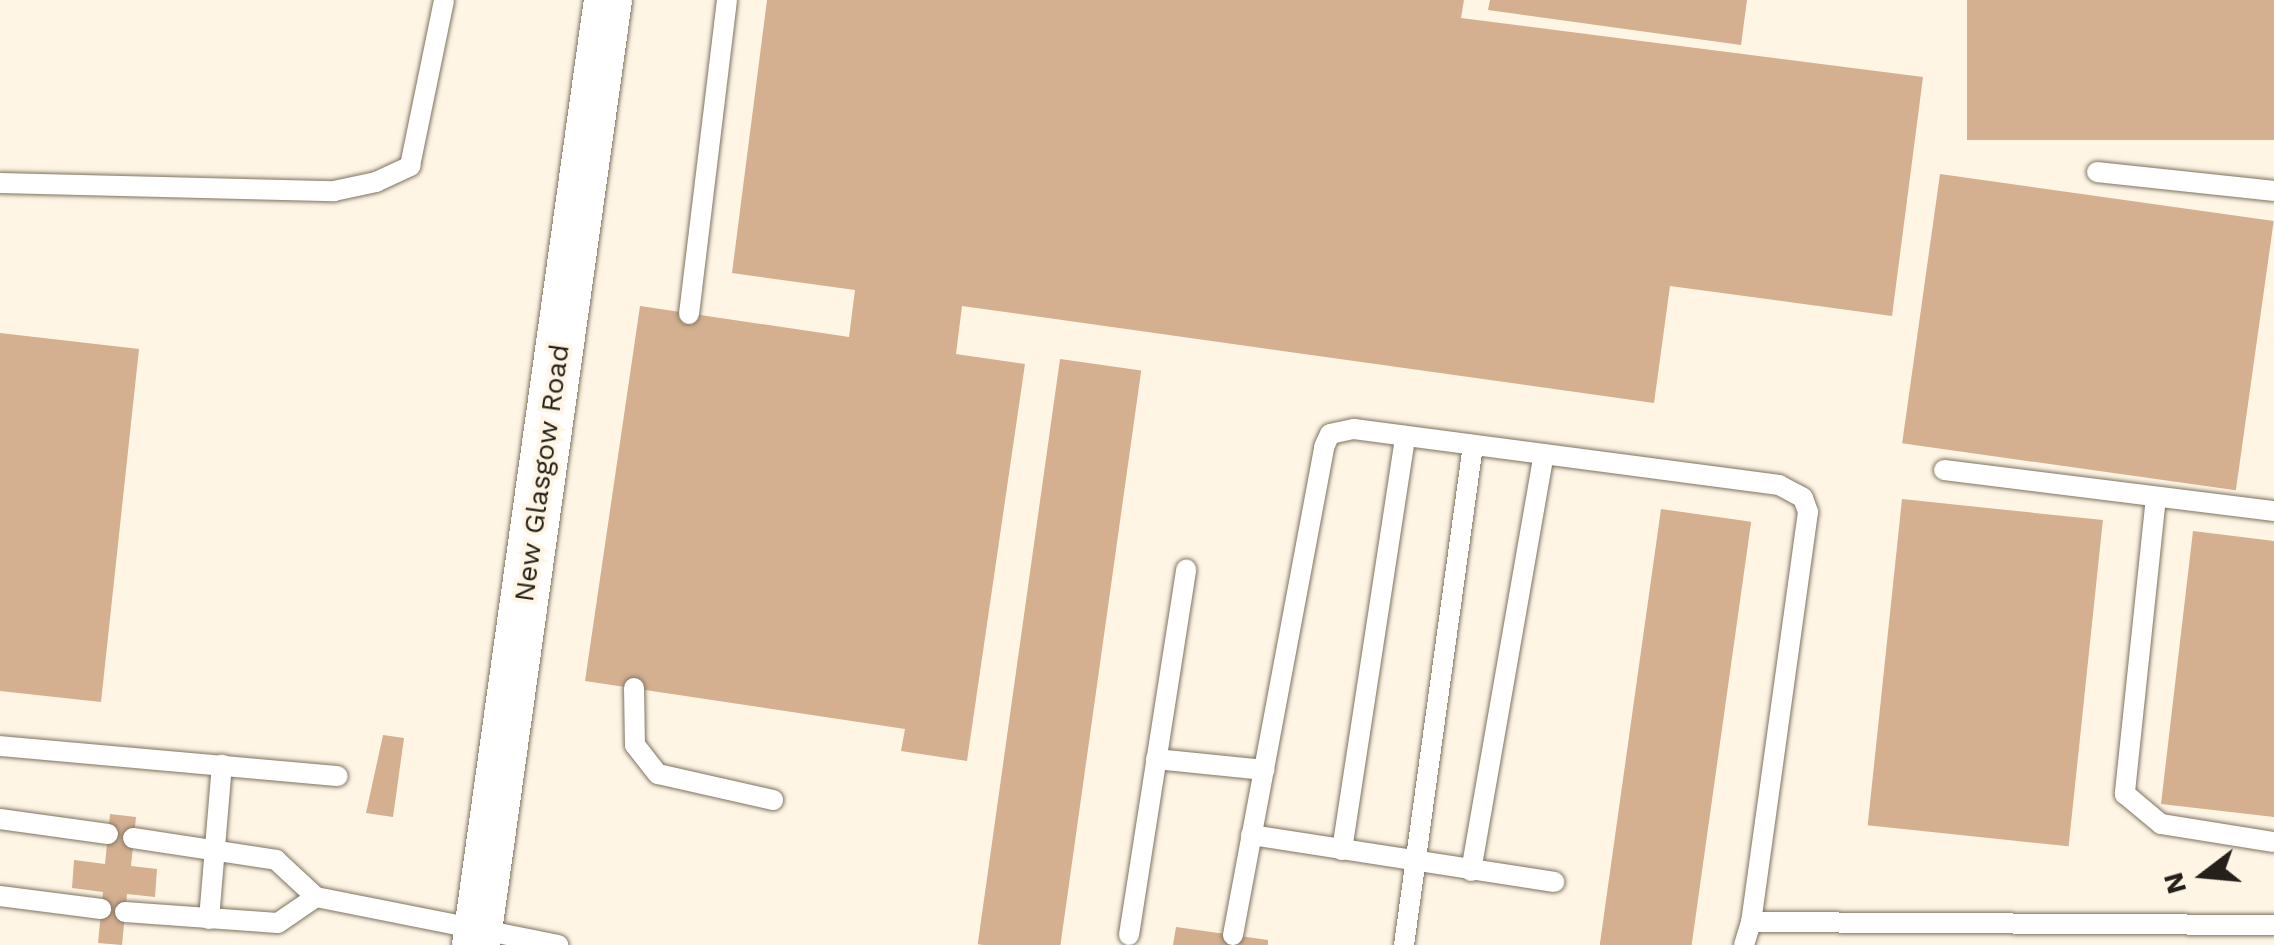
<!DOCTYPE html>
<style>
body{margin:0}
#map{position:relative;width:2274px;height:945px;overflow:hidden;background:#fff5e5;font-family:"Work Sans",sans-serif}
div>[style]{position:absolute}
.building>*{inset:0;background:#d4af90;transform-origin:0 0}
.roads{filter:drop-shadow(0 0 2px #7d7360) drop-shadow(0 0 2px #7d7360)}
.service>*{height:20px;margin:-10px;padding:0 10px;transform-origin:10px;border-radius:10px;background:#fff}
.tertiary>*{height:48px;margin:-24px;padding:0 24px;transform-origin:24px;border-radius:24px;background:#fff}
span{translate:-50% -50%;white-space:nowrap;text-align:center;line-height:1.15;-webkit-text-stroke:8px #fff5e5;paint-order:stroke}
.street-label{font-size:28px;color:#25211a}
.north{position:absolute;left:2154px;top:825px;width:100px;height:100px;-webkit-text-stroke:8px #fff5e5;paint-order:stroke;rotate:254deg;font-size:28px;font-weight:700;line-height:40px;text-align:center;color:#25211a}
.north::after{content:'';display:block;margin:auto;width:35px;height:45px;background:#25211a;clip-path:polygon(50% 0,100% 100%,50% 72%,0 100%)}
</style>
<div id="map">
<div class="building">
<div style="clip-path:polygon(767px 0,1464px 0,1461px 18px,1923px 77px,1892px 316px,1670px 286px,1654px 403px,962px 306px,956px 354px,1025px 364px,967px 761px,901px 751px,905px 729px,585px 681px,640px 306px,849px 337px,855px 290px,732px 273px)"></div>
<div style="clip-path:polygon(1490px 0,1747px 0,1741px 45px,1488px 10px)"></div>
<div style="left:1967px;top:0;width:307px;height:140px"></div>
<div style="left:1940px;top:174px;width:337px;height:272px;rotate:8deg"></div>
<div style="clip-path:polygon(0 333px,139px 349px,101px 702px,0 691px)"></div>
<div style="left:1060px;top:359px;width:82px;height:591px;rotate:8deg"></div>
<div style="left:1902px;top:499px;width:202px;height:328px;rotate:6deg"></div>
<div style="left:1661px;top:509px;width:91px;height:440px;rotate:8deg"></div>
<div style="clip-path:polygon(2193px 531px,2274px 541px,2274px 817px,2161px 804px)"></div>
<div style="clip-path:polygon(383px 735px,404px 738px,393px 817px,366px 813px)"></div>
<div style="clip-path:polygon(110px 814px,136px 817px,131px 866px,157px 869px,155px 897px,127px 894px,122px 945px,98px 943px,103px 892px,72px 888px,74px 860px,105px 864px)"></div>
<div style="clip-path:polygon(1176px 927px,1268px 940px,1268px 945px,1173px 945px)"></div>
</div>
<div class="roads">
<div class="service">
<div style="left:2097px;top:172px;width:178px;rotate:6.1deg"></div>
<div style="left:0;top:183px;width:334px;rotate:1.4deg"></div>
<div style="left:334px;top:191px;width:43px;rotate:-12.1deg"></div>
<div style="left:376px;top:182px;width:38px;rotate:-25deg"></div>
<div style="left:410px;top:166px;width:169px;rotate:-78.4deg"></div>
<div style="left:689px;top:314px;width:316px;rotate:-83.1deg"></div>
<div style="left:1944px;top:470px;width:333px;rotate:7.1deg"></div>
<div style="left:2156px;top:497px;width:299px;rotate:96deg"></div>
<div style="left:2125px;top:794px;width:47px;rotate:39.8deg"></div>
<div style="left:2161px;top:824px;width:114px;rotate:9.1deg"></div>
<div style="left:634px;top:688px;width:57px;rotate:89deg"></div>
<div style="left:635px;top:745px;width:37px;rotate:52deg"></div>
<div style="left:658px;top:774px;width:118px;rotate:12.7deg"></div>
<div style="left:0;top:746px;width:339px;rotate:5.1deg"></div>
<div style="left:1156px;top:759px;width:109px;rotate:5.8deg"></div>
<div style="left:0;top:819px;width:109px;rotate:7.9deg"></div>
<div style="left:1251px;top:835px;width:307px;rotate:8.8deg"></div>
<div style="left:133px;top:838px;width:145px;rotate:8.7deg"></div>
<div style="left:276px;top:860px;width:54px;rotate:42.8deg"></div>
<div style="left:1342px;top:850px;width:419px;rotate:-81.3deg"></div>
<div style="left:1471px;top:871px;width:423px;rotate:-80.1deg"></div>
<div style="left:0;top:896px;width:102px;rotate:7.3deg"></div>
<div style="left:125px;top:912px;width:153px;rotate:4.1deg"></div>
<div style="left:278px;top:923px;width:46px;rotate:-34.4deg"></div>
<div style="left:316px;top:897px;width:247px;rotate:11.2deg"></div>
<div style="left:209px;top:919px;width:155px;rotate:-85.2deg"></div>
<div style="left:1129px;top:935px;width:370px;rotate:-81.1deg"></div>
<div style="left:1233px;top:935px;width:496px;rotate:-79.4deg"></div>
<div style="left:1324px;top:447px;width:14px;rotate:-65deg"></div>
<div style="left:1330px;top:434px;width:25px;rotate:-12deg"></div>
<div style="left:1354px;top:429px;width:429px;rotate:7.5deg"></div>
<div style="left:1779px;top:485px;width:27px;rotate:28deg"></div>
<div style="left:1803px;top:498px;width:15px;rotate:70deg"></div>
<div style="left:1808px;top:512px;width:414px;rotate:97.9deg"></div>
<div style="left:1751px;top:922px;width:523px;rotate:0.33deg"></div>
<div style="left:1404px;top:945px;width:505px;rotate:-82.14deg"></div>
<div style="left:1744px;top:945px;width:24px;rotate:-73deg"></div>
</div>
<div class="tertiary">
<div style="left:476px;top:945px;width:954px;rotate:-82.05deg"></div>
</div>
</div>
<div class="street-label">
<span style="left:542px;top:473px;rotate:-82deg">New Glasgow Road</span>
</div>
<div class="north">N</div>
</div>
